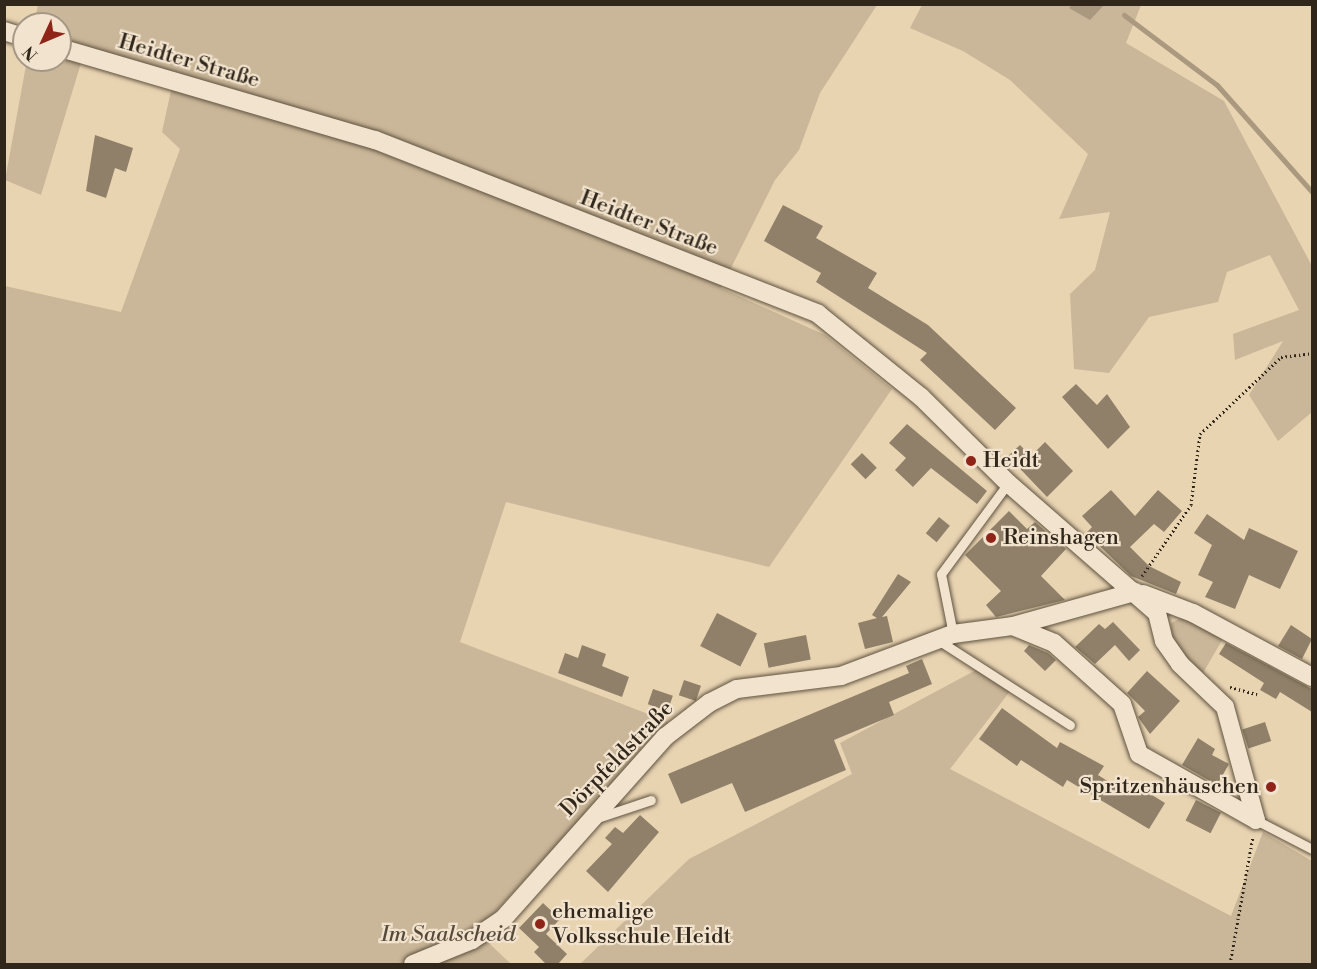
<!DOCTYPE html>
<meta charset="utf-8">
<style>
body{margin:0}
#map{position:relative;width:1317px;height:969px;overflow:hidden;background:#e9d4b2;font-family:"Libre Bodoni",serif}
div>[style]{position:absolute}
.green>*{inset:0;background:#cab698}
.water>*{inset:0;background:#aa997e}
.stream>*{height:5px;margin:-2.5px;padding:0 2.5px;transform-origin:2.5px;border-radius:2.5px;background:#aa997e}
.building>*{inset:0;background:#908069;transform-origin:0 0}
.path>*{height:3px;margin-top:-1.5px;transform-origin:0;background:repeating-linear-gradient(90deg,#30261a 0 1.5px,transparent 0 4.5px)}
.roads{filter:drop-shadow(0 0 2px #5e5240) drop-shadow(0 0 2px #5e5240)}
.service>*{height:9px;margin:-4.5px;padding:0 4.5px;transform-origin:4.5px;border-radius:4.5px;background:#f1e3cd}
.minor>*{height:18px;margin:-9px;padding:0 9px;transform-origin:9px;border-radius:9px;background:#f1e3cd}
.dots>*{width:16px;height:16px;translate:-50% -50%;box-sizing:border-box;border:3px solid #f1e3cd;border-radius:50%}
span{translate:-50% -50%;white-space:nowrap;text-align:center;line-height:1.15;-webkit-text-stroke:4.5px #f1e3cd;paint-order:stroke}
.street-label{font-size:22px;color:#30261a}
.poi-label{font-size:22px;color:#30261a}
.left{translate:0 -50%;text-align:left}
.right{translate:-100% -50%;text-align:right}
.park-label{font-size:22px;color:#564a3a;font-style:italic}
.frame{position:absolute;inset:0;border:6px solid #30261a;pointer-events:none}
.north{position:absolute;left:12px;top:12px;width:60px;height:60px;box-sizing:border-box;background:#f1e3cd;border:2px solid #a49785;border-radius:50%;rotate:226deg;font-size:16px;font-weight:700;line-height:24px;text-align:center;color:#30261a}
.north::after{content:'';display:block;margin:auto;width:21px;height:27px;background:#8f2418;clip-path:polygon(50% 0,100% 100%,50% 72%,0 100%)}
</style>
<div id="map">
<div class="green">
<div style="clip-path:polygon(38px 5px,877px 5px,820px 93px,799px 150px,775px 180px,721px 288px,825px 335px,892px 389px,769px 567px,506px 502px,460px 642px,669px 722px,477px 932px,511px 964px,5px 964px,5px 286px,121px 312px,180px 149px,162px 132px,173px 81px,84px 53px,41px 195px,5px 180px,27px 60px,60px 60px,60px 24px,34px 24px)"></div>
<div style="clip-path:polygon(922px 5px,1141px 5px,1126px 43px,1224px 101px,1312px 266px,1312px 412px,1278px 441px,1249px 395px,1283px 341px,1235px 360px,1233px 334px,1299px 310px,1270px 255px,1227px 272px,1218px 302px,1149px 317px,1109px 373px,1074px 369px,1070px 294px,1095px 270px,1110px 212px,1059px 219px,1088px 154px,1010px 80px,963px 51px,910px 28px)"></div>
<div style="clip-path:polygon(1183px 617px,1225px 635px,1203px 673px,1171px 642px,1171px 623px)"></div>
<div style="clip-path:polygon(976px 670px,1011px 690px,950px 769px,1231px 916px,1263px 832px,1312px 861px,1312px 964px,580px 964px,689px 859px,852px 774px,840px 743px)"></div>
</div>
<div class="water">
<div style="clip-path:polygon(1072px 5px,1072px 4px,1104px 5px,1090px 20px,1069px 8px)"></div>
</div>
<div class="stream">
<div style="left:1124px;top:15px;width:116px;rotate:37deg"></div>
<div style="left:1217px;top:85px;width:143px;rotate:48.4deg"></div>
</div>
<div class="building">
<div style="clip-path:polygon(95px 135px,133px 148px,126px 172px,115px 168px,106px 198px,86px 191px)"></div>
<div style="clip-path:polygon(783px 205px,823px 226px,816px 238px,877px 273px,868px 288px,928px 325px,1016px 408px,995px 430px,920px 360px,927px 353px,816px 282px,821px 273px,764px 241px)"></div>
<div style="clip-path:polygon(1076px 384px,1097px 405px,1107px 394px,1130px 427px,1108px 449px,1062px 397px)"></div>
<div style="clip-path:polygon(907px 424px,987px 491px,977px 504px,931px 468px,913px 487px,895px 470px,906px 458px,889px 443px)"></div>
<div style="clip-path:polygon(1045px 442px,1073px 471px,1047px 497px,1008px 456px,1020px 445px,1031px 456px)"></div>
<div style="left:862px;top:453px;width:21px;height:16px;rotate:45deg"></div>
<div style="clip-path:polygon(1111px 490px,1135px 516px,1158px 490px,1182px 511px,1164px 532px,1154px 524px,1130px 547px,1149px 566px,1181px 582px,1176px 594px,1131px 576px,1086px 533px,1092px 527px,1082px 516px)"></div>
<div style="clip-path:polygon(1009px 511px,1027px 529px,1035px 522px,1066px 549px,1041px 576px,1065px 600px,996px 617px,986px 605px,1001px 591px,965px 555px)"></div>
<div style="clip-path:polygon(1207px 514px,1244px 540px,1249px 528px,1298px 551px,1280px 589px,1249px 575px,1235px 609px,1205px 597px,1213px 582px,1198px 575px,1212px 545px,1194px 533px)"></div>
<div style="left:939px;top:517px;width:14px;height:21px;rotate:39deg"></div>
<div style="clip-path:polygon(898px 574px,911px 582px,882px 617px,887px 616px,893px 642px,865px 649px,858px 623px,877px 618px,872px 615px)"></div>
<div style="left:717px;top:613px;width:45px;height:37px;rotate:27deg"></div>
<div style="clip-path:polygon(1113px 622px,1140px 650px,1129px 661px,1115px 645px,1095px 664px,1075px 647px,1099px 624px,1105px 629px)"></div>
<div style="clip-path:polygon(1291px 625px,1312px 639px,1302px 659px,1278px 646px)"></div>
<div style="left:806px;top:635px;width:25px;height:43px;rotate:79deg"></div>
<div style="clip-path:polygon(1226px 643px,1312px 689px,1312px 712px,1280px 692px,1276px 699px,1260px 690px,1264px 683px,1219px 654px)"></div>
<div style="clip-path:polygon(582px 645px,606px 654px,602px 666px,629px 677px,622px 697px,558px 673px,565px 653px,578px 658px)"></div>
<div style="clip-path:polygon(1029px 645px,1048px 653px,1056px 660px,1045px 671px,1024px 651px)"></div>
<div style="clip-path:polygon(922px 659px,932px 684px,889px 702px,894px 715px,834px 740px,846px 770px,745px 812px,732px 783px,681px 804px,668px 774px,909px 673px,906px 666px)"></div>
<div style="clip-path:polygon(1147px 671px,1180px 701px,1150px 734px,1138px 717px,1145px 711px,1127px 693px)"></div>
<div style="left:684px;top:680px;width:18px;height:16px;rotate:19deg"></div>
<div style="left:653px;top:689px;width:21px;height:16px;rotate:19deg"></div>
<div style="clip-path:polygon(1002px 708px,1057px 748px,1060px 742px,1104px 766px,1098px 775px,1125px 792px,1131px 782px,1165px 803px,1149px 829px,1067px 780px,1063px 787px,1021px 760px,1017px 766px,979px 739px)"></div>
<div style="left:1265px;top:722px;width:20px;height:24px;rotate:72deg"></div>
<div style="clip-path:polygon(1198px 738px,1215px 749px,1212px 755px,1229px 764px,1217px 785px,1182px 765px)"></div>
<div style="left:1196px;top:800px;width:28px;height:23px;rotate:27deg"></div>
<div style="clip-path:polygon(640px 815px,659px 832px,608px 892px,586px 871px,612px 844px,605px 838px,615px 827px,623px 833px)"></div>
<div style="clip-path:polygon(543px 903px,560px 919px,546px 934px,567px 954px,558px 964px,546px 964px,534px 952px,539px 947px,519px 928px)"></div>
</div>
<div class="path">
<div style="left:1142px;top:576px;width:86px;rotate:-55.4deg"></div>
<div style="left:1191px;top:505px;width:72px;rotate:-82.8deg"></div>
<div style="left:1200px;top:434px;width:112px;rotate:-43.5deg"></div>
<div style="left:1281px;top:357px;width:31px;rotate:-7deg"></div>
<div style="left:1230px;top:687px;width:28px;rotate:15deg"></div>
<div style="left:1230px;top:964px;width:130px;rotate:-79.8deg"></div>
</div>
<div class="roads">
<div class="service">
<div style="left:953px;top:634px;width:61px;rotate:-101.3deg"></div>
<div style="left:941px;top:574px;width:113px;rotate:-53.6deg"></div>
<div style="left:938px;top:640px;width:157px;rotate:32.8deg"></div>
<div style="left:594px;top:819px;width:60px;rotate:-18.4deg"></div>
<div style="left:1256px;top:820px;width:63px;rotate:27.4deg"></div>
</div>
<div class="minor">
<div style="left:4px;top:31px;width:21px;rotate:17deg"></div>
<div style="left:60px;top:48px;width:328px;rotate:16.3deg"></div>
<div style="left:375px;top:140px;width:476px;rotate:21.4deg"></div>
<div style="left:818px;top:314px;width:132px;rotate:38.9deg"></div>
<div style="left:921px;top:397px;width:122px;rotate:44.7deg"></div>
<div style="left:1008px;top:483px;width:198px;rotate:41.1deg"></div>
<div style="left:1157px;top:613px;width:29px;rotate:76deg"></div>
<div style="left:1164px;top:641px;width:28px;rotate:55deg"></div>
<div style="left:1180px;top:664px;width:62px;rotate:43.7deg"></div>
<div style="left:1225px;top:707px;width:117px;rotate:74.7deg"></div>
<div style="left:1143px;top:594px;width:53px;rotate:20.8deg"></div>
<div style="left:1193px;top:613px;width:135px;rotate:28.3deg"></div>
<div style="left:1015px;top:627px;width:42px;rotate:22.3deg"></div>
<div style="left:1054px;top:643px;width:91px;rotate:41.9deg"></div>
<div style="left:1122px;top:704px;width:53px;rotate:71.2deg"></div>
<div style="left:1139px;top:754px;width:134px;rotate:29.4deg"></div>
<div style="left:413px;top:964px;width:64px;rotate:-22.1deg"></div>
<div style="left:472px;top:940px;width:37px;rotate:-34deg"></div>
<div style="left:503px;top:919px;width:244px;rotate:-48.3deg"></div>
<div style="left:665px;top:737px;width:56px;rotate:-37.7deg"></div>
<div style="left:709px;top:703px;width:31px;rotate:-27deg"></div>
<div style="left:737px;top:689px;width:105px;rotate:-7.1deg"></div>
<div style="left:841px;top:676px;width:120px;rotate:-20.6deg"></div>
<div style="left:953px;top:634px;width:61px;rotate:-7.6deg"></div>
<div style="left:1013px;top:626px;width:127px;rotate:-15.6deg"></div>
</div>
</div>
<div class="dots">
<div style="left:971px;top:461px;background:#8f2418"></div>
<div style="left:991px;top:538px;background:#8f2418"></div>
<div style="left:1271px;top:787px;background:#8f2418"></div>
<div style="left:540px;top:924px;background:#8f2418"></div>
</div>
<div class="street-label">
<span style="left:189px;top:61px;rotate:16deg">Heidter Straße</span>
<span style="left:649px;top:223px;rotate:21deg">Heidter Straße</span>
<span style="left:617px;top:759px;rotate:-46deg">Dörpfeldstraße</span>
</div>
<div class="poi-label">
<span class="left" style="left:983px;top:461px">Heidt</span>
<span class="left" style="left:1003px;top:538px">Reinshagen</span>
<span class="right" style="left:1259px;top:787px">Spritzenhäuschen</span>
<span class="left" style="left:552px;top:924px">ehemalige<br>Volksschule Heidt</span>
</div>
<div class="park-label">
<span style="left:448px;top:935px">Im Saalscheid</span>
</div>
<div class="frame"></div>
<div class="north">N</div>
</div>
